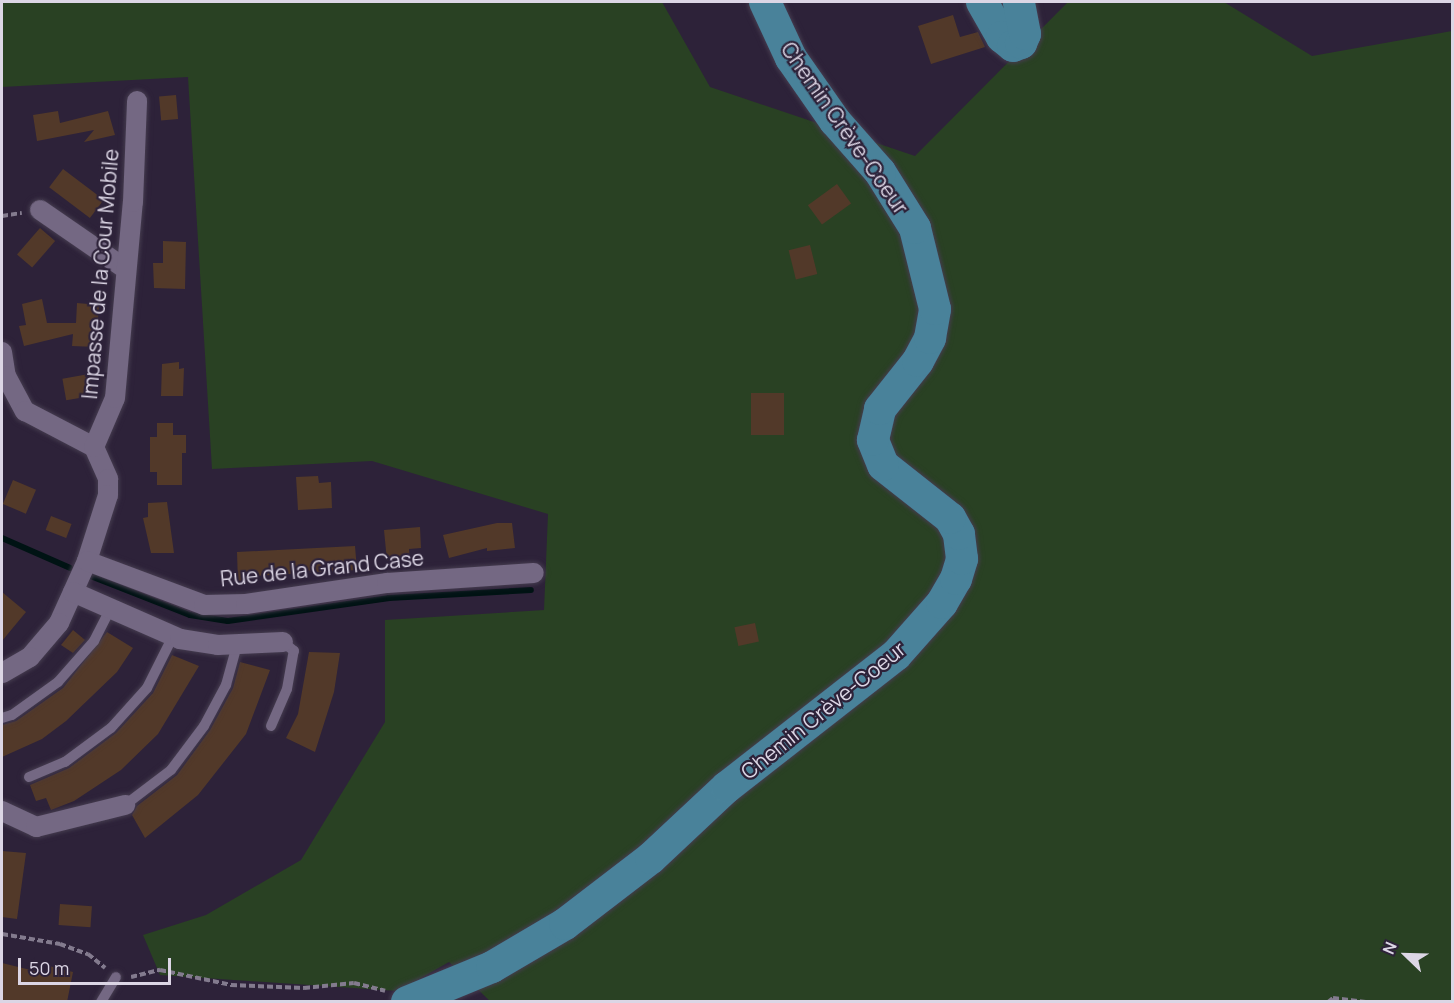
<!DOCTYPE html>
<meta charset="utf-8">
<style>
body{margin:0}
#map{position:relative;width:1454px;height:1003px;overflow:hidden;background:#2d2239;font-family:Manrope,sans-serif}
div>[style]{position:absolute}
.green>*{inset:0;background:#294123}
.stream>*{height:6px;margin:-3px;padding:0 3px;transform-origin:3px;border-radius:3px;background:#001314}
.building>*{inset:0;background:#523929;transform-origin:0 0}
.path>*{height:4px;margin-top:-2px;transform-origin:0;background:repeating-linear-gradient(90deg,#837b8e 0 6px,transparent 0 9px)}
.roads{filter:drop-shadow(0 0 2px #453c4f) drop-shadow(0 0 2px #453c4f)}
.lane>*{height:10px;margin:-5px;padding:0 5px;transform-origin:5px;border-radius:5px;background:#746883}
.street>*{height:20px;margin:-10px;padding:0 10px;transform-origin:10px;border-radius:10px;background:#746883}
.primary>*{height:32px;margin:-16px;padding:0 16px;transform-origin:16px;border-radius:16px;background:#49829a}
span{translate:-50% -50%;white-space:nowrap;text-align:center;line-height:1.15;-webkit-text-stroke:4.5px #2d2239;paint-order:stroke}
.street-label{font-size:21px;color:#dcd6e5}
.frame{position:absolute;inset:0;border:3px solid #dcd6e5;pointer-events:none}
.north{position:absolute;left:1376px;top:925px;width:60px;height:60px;-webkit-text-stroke:4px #2d2239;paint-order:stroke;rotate:293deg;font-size:16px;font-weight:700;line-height:24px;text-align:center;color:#dcd6e5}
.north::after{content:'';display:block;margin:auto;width:21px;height:27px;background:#dcd6e5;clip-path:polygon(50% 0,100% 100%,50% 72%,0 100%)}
.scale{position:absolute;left:18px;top:958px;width:153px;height:27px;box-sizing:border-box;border:3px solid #dcd6e5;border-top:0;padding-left:8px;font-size:18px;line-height:21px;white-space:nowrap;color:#dcd6e5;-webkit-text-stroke:4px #2d2239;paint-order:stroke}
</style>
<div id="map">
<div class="green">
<div style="clip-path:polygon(2px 2px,662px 2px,710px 87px,915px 156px,1068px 2px,1224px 2px,1312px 56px,1452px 31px,1452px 1001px,491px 1002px,449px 962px,398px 991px,160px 975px,143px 935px,206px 915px,301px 860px,385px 722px,385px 620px,544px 610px,548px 514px,372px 461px,212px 469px,188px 77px,2px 87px)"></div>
</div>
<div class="stream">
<div style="left:2px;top:538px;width:74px;rotate:23.8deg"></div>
<div style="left:93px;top:577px;width:104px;rotate:21.4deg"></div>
<div style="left:190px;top:615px;width:38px;rotate:9deg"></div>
<div style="left:228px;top:621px;width:163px;rotate:-8.1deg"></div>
<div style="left:389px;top:598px;width:142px;rotate:-3.2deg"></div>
</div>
<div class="building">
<div style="clip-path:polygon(953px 15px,960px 37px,978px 32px,985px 47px,931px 64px,918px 26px)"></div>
<div style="left:176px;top:95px;width:24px;height:17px;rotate:85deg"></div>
<div style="clip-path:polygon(58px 111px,60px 123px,108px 111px,115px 135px,84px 142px,94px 130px,37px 141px,33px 115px)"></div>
<div style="left:63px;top:169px;width:51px;height:23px;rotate:37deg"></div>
<div style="left:837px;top:184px;width:24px;height:36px;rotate:54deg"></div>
<div style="left:40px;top:228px;width:20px;height:35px;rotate:41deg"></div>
<div style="clip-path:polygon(163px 241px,186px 242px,185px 289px,154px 288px,153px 263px,163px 263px)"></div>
<div style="left:810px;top:245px;width:30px;height:22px;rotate:76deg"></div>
<div style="clip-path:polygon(42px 299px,47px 323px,76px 323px,77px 303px,99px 305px,96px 347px,72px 346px,73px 334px,24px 346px,19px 326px,26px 325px,22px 304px)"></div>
<div style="clip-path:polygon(179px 362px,179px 369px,184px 368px,183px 396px,161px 396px,162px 364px)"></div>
<div style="left:89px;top:374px;width:22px;height:27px;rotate:80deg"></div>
<div style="left:751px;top:393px;width:33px;height:42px"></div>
<div style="clip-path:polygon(157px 423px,173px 423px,173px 435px,186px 435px,186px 453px,182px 453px,182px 485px,157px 485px,157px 472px,150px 472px,150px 437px,157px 437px)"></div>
<div style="clip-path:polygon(318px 476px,319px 483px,331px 482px,332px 508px,298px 510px,296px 477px)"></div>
<div style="left:13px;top:480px;width:25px;height:26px;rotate:23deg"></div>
<div style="clip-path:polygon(167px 502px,174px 553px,151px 553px,143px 518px,148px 517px,148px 503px)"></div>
<div style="left:51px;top:516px;width:22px;height:15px;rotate:21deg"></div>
<div style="clip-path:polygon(497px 523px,512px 523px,515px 548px,487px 551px,487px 548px,449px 558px,443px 535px)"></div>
<div style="clip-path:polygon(420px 527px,421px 548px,409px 549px,410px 560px,387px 561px,384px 530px)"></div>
<div style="clip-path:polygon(355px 546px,357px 570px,255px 576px,256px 582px,238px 583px,237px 552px)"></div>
<div style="clip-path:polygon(2px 592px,26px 612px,2px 641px)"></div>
<div style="left:755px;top:623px;width:19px;height:21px;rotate:78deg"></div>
<div style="clip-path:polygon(73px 630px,85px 640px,73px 653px,61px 645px)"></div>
<div style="clip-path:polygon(107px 632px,133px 648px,117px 672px,66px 721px,42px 739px,2px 757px,2px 725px,16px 721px,63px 688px)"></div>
<div style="clip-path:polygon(309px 652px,340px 653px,334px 692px,315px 752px,286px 738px,298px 714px)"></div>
<div style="clip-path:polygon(172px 655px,199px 666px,158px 734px,121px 770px,74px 801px,51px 810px,46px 798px,36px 801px,30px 785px,69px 768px,116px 733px,153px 693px)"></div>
<div style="clip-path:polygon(240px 662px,270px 670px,246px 734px,198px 795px,145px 838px,132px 815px,137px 806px,177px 775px,210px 730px,233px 688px)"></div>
<div style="clip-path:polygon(2px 851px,26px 853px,17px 919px,2px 917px)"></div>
<div style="left:60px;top:904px;width:32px;height:21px;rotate:4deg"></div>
<div style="clip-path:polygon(2px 963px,47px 974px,49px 966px,73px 972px,67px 1002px,2px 1002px)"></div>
</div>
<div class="path">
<div style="left:2px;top:216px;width:20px;rotate:-9deg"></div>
<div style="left:2px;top:934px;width:59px;rotate:9.8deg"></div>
<div style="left:60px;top:944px;width:30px;rotate:20deg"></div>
<div style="left:88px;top:954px;width:22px;rotate:39deg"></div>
<div style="left:131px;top:977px;width:30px;rotate:-14deg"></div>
<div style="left:160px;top:970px;width:73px;rotate:11.9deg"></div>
<div style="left:231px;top:985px;width:73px;rotate:2.4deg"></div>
<div style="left:304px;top:988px;width:50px;rotate:-5.7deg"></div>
<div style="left:354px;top:983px;width:32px;rotate:14deg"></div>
<div style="left:1328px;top:1002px;width:6px;rotate:-39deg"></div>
<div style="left:1333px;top:998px;width:33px;rotate:7deg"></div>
</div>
<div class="roads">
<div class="lane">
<div style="left:2px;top:718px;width:10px;rotate:-17deg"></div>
<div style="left:12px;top:715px;width:57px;rotate:-35.7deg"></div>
<div style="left:58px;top:682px;width:55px;rotate:-48.7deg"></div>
<div style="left:94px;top:641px;width:35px;rotate:-63deg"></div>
<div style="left:271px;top:726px;width:40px;rotate:-66.6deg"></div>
<div style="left:287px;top:689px;width:39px;rotate:-80deg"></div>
<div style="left:294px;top:651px;width:14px;rotate:-141deg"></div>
<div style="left:29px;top:777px;width:39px;rotate:-23deg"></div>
<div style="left:65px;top:762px;width:57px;rotate:-36.5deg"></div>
<div style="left:111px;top:728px;width:54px;rotate:-48deg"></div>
<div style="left:147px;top:688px;width:58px;rotate:-63.4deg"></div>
<div style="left:125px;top:805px;width:58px;rotate:-37.3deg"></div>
<div style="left:171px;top:770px;width:55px;rotate:-53.1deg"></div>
<div style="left:204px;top:726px;width:47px;rotate:-61.8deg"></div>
<div style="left:226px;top:685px;width:41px;rotate:-74.6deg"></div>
<div style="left:101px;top:1002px;width:29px;rotate:-59deg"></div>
</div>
<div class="street">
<div style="left:40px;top:210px;width:102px;rotate:34.6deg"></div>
<div style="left:2px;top:352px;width:24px;rotate:81deg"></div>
<div style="left:6px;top:376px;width:40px;rotate:62deg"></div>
<div style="left:25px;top:411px;width:78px;rotate:27.6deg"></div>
<div style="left:94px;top:447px;width:35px;rotate:66deg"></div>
<div style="left:108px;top:479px;width:16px;rotate:90deg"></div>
<div style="left:108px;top:495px;width:69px;rotate:107.7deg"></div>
<div style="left:87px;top:561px;width:68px;rotate:114.3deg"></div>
<div style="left:59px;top:623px;width:45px;rotate:130.5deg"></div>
<div style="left:30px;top:657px;width:32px;rotate:150deg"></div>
<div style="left:94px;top:447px;width:53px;rotate:-66.8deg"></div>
<div style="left:115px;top:398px;width:197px;rotate:-84.8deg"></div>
<div style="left:133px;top:202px;width:101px;rotate:-87.7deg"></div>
<div style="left:87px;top:561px;width:125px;rotate:20.6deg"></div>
<div style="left:204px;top:605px;width:42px;rotate:-1.4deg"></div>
<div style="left:246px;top:604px;width:143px;rotate:-8.5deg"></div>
<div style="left:387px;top:583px;width:147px;rotate:-3.9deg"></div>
<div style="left:73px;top:592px;width:117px;rotate:23.7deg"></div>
<div style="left:180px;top:639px;width:38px;rotate:9deg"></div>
<div style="left:218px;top:645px;width:65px;rotate:-2.6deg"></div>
<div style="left:2px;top:811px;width:38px;rotate:25deg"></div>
<div style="left:36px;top:827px;width:92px;rotate:-13.9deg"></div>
</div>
<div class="primary">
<div style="left:982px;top:2px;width:40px;rotate:60.3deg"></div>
<div style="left:1002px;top:37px;width:14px;rotate:39deg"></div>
<div style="left:1013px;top:46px;width:9px;rotate:-21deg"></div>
<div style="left:1021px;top:43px;width:10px;rotate:-66deg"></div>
<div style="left:1025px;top:34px;width:33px;rotate:-101deg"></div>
<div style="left:407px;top:1002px;width:92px;rotate:-22.4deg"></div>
<div style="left:492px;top:967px;width:85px;rotate:-30.5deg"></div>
<div style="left:565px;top:924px;width:108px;rotate:-37.5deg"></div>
<div style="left:651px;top:858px;width:104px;rotate:-43.1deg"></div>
<div style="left:727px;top:787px;width:214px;rotate:-38deg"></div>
<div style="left:896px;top:655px;width:69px;rotate:-48.5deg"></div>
<div style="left:942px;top:603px;width:28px;rotate:-60deg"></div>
<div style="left:956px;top:579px;width:21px;rotate:-73deg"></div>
<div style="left:962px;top:559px;width:25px;rotate:-97deg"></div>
<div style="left:959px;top:534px;width:18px;rotate:-119deg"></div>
<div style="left:950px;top:518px;width:85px;rotate:-141.7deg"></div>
<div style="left:883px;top:465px;width:27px;rotate:-112deg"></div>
<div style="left:873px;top:440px;width:32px;rotate:-77deg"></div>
<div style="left:880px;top:409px;width:61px;rotate:-51.6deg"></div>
<div style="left:918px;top:361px;width:26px;rotate:-62deg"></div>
<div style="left:930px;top:338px;width:29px;rotate:-80deg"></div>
<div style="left:935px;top:309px;width:83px;rotate:-103.9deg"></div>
<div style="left:915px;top:228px;width:66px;rotate:-122deg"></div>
<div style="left:880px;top:172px;width:68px;rotate:-131.4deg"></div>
<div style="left:835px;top:121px;width:77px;rotate:-124.9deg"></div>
<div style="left:791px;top:58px;width:62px;rotate:-114.9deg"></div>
</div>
</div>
<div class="street-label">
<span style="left:845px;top:128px;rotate:55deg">Chemin Crève-Coeur</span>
<span style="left:100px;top:274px;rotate:-85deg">Impasse de la Cour Mobile</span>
<span style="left:322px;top:568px;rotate:-6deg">Rue de la Grand Case</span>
<span style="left:823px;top:710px;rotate:-39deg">Chemin Crève-Coeur</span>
</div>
<div class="frame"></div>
<div class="north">N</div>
<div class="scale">50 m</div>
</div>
